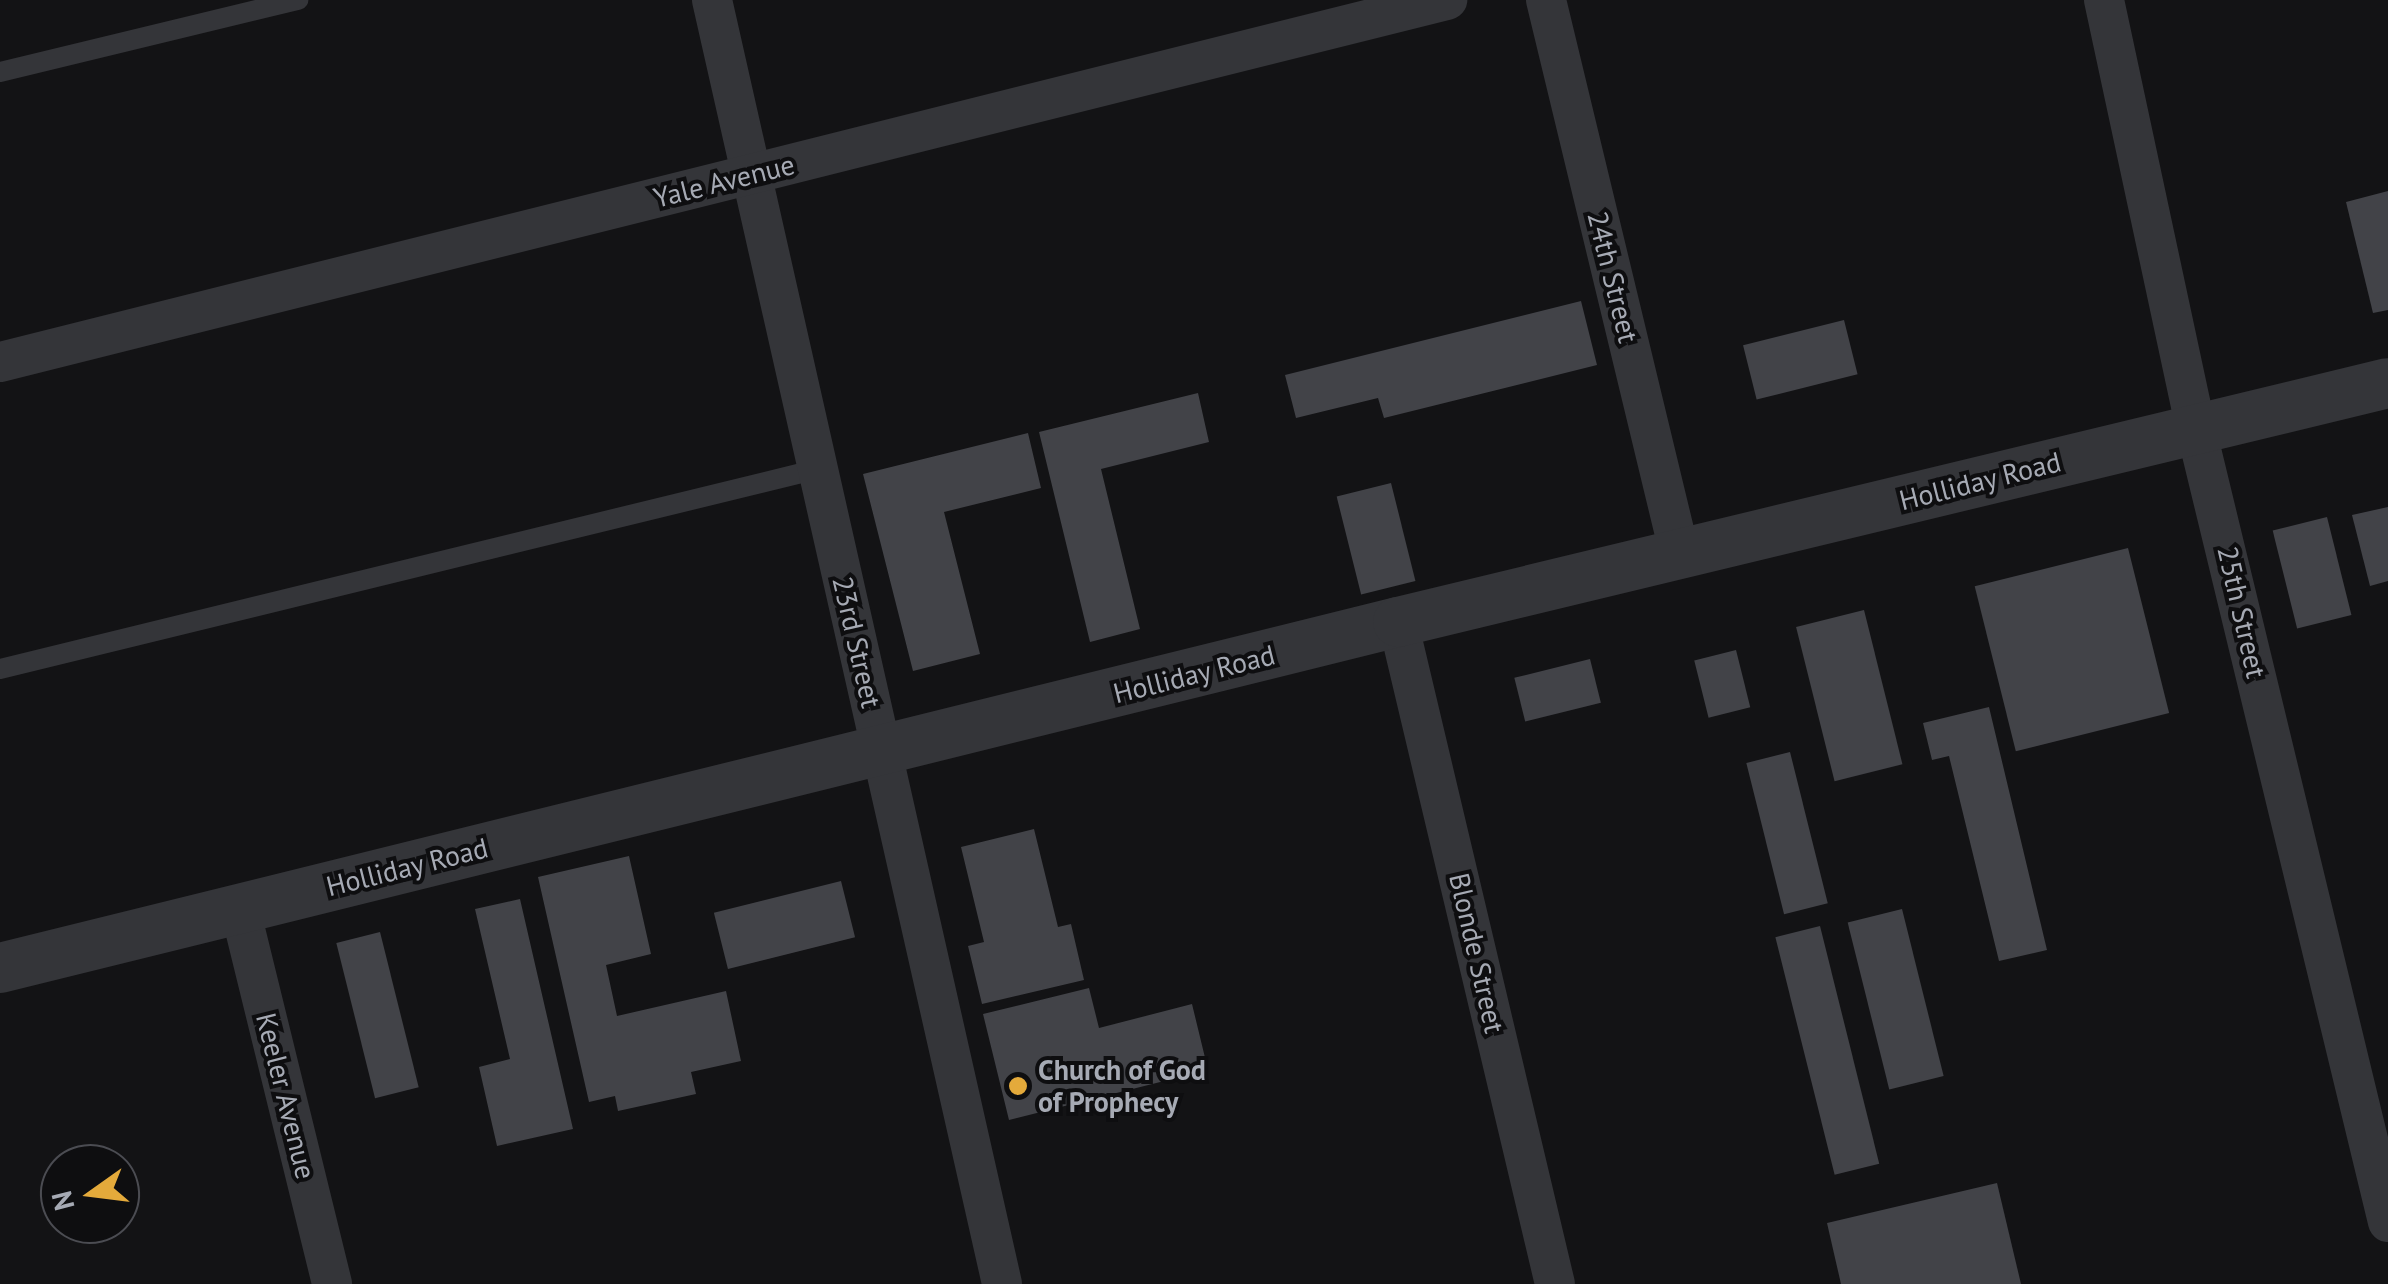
<!DOCTYPE html>
<style>
body{margin:0}
#map{position:relative;width:2388px;height:1284px;overflow:hidden;background:#131315;font-family:"PT Sans",sans-serif}
div>[style]{position:absolute}
.building>*{inset:0;background:#424348;transform-origin:0 0}
.service>*{height:20px;margin:-10px;padding:0 10px;transform-origin:10px;border-radius:10px;background:#343539}
.minor>*{height:40px;margin:-20px;padding:0 20px;transform-origin:20px;border-radius:20px;background:#343539}
.tertiary>*{height:50px;margin:-25px;padding:0 25px;transform-origin:25px;border-radius:25px;background:#343539}
.dots>*{width:28px;height:28px;translate:-50% -50%;box-sizing:border-box;border:5px solid #0e0e10;border-radius:50%}
span{translate:-50% -50%;white-space:nowrap;text-align:center;line-height:1.15;-webkit-text-stroke:8px #0e0e10;paint-order:stroke}
.street-label{font-size:28px;color:#a6aab4}
.poi-label{font-size:28px;color:#a6aab4;font-weight:700}
.left{translate:0 -50%;text-align:left}
.north{position:absolute;left:40px;top:1144px;width:100px;height:100px;box-sizing:border-box;background:#0e0e10;border:2px solid #4b4c52;border-radius:50%;rotate:256deg;font-size:28px;font-weight:700;line-height:40px;text-align:center;color:#a6aab4}
.north::after{content:'';display:block;margin:auto;width:35px;height:45px;background:#e4aa3b;clip-path:polygon(50% 0,100% 100%,50% 72%,0 100%)}
</style>
<div id="map">
<div class="building">
<div style="clip-path:polygon(2388px 191px,2388px 310px,2373px 313px,2346px 202px)"></div>
<div style="clip-path:polygon(1581px 301px,1597px 365px,1384px 418px,1378px 398px,1296px 418px,1285px 375px)"></div>
<div style="left:1844px;top:320px;width:56px;height:104px;rotate:76deg"></div>
<div style="clip-path:polygon(1198px 393px,1209px 442px,1101px 469px,1140px 629px,1090px 642px,1039px 432px)"></div>
<div style="clip-path:polygon(1028px 433px,1041px 488px,944px 512px,980px 654px,913px 671px,863px 474px)"></div>
<div style="left:1391px;top:483px;width:101px;height:56px;rotate:76deg"></div>
<div style="clip-path:polygon(2388px 507px,2388px 581px,2370px 586px,2352px 515px)"></div>
<div style="left:2327px;top:517px;width:101px;height:56px;rotate:76deg"></div>
<div style="left:2128px;top:548px;width:170px;height:158px;rotate:76deg"></div>
<div style="left:1864px;top:610px;width:159px;height:70px;rotate:76deg"></div>
<div style="left:1736px;top:650px;width:59px;height:43px;rotate:76deg"></div>
<div style="left:1590px;top:659px;width:45px;height:78px;rotate:76deg"></div>
<div style="clip-path:polygon(1989px 707px,2047px 950px,1999px 961px,1949px 756px,1932px 760px,1923px 723px)"></div>
<div style="left:1790px;top:752px;width:156px;height:45px;rotate:76deg"></div>
<div style="clip-path:polygon(1034px 829px,1058px 927px,1071px 924px,1084px 980px,982px 1004px,968px 946px,984px 942px,961px 847px)"></div>
<div style="clip-path:polygon(629px 856px,651px 954px,606px 965px,617px 1016px,726px 991px,741px 1061px,691px 1072px,696px 1094px,618px 1111px,615px 1096px,589px 1102px,538px 877px)"></div>
<div style="left:841px;top:881px;width:58px;height:131px;rotate:76deg"></div>
<div style="clip-path:polygon(520px 899px,573px 1129px,497px 1146px,479px 1067px,510px 1059px,475px 909px)"></div>
<div style="left:1902px;top:909px;width:172px;height:56px;rotate:76deg"></div>
<div style="left:1820px;top:926px;width:245px;height:46px;rotate:76deg"></div>
<div style="left:380px;top:932px;width:160px;height:45px;rotate:76deg"></div>
<div style="clip-path:polygon(1089px 988px,1099px 1028px,1192px 1004px,1208px 1070px,1009px 1120px,983px 1014px)"></div>
<div style="clip-path:polygon(1997px 1183px,2021px 1284px,1841px 1284px,1827px 1223px)"></div>
</div>
<div class="service">
<div style="left:0;top:72px;width:307px;rotate:-13.6deg"></div>
<div style="left:0;top:669px;width:842px;rotate:-13.74deg"></div>
</div>
<div class="minor">
<div style="left:712px;top:0;width:1316px;rotate:77.27deg"></div>
<div style="left:1546px;top:0;width:571px;rotate:76.43deg"></div>
<div style="left:2104px;top:0;width:439px;rotate:77.9deg"></div>
<div style="left:2196px;top:429px;width:816px;rotate:76.39deg"></div>
<div style="left:0;top:362px;width:1492px;rotate:-14.05deg"></div>
<div style="left:1398px;top:622px;width:680px;rotate:76.66deg"></div>
<div style="left:240px;top:909px;width:386px;rotate:76.2deg"></div>
</div>
<div class="tertiary">
<div style="left:0;top:968px;width:1440px;rotate:-13.9deg"></div>
<div style="left:1398px;top:622px;width:1018px;rotate:-13.57deg"></div>
</div>
<div class="dots">
<div style="left:1018px;top:1086px;background:#e4aa3b"></div>
</div>
<div class="street-label">
<span style="left:724px;top:181px;rotate:-14deg">Yale Avenue</span>
<span style="left:1613px;top:277px;rotate:76deg">24th Street</span>
<span style="left:1980px;top:481px;rotate:-14deg">Holliday Road</span>
<span style="left:2242px;top:612px;rotate:77deg">25th Street</span>
<span style="left:857px;top:642px;rotate:77deg">23rd Street</span>
<span style="left:1194px;top:674px;rotate:-14deg">Holliday Road</span>
<span style="left:407px;top:867px;rotate:-14deg">Holliday Road</span>
<span style="left:1477px;top:953px;rotate:77deg">Blonde Street</span>
<span style="left:286px;top:1096px;rotate:76deg">Keeler Avenue</span>
</div>
<div class="poi-label">
<span class="left" style="left:1038px;top:1086px">Church of God<br>of Prophecy</span>
</div>
<div class="north">N</div>
</div>
